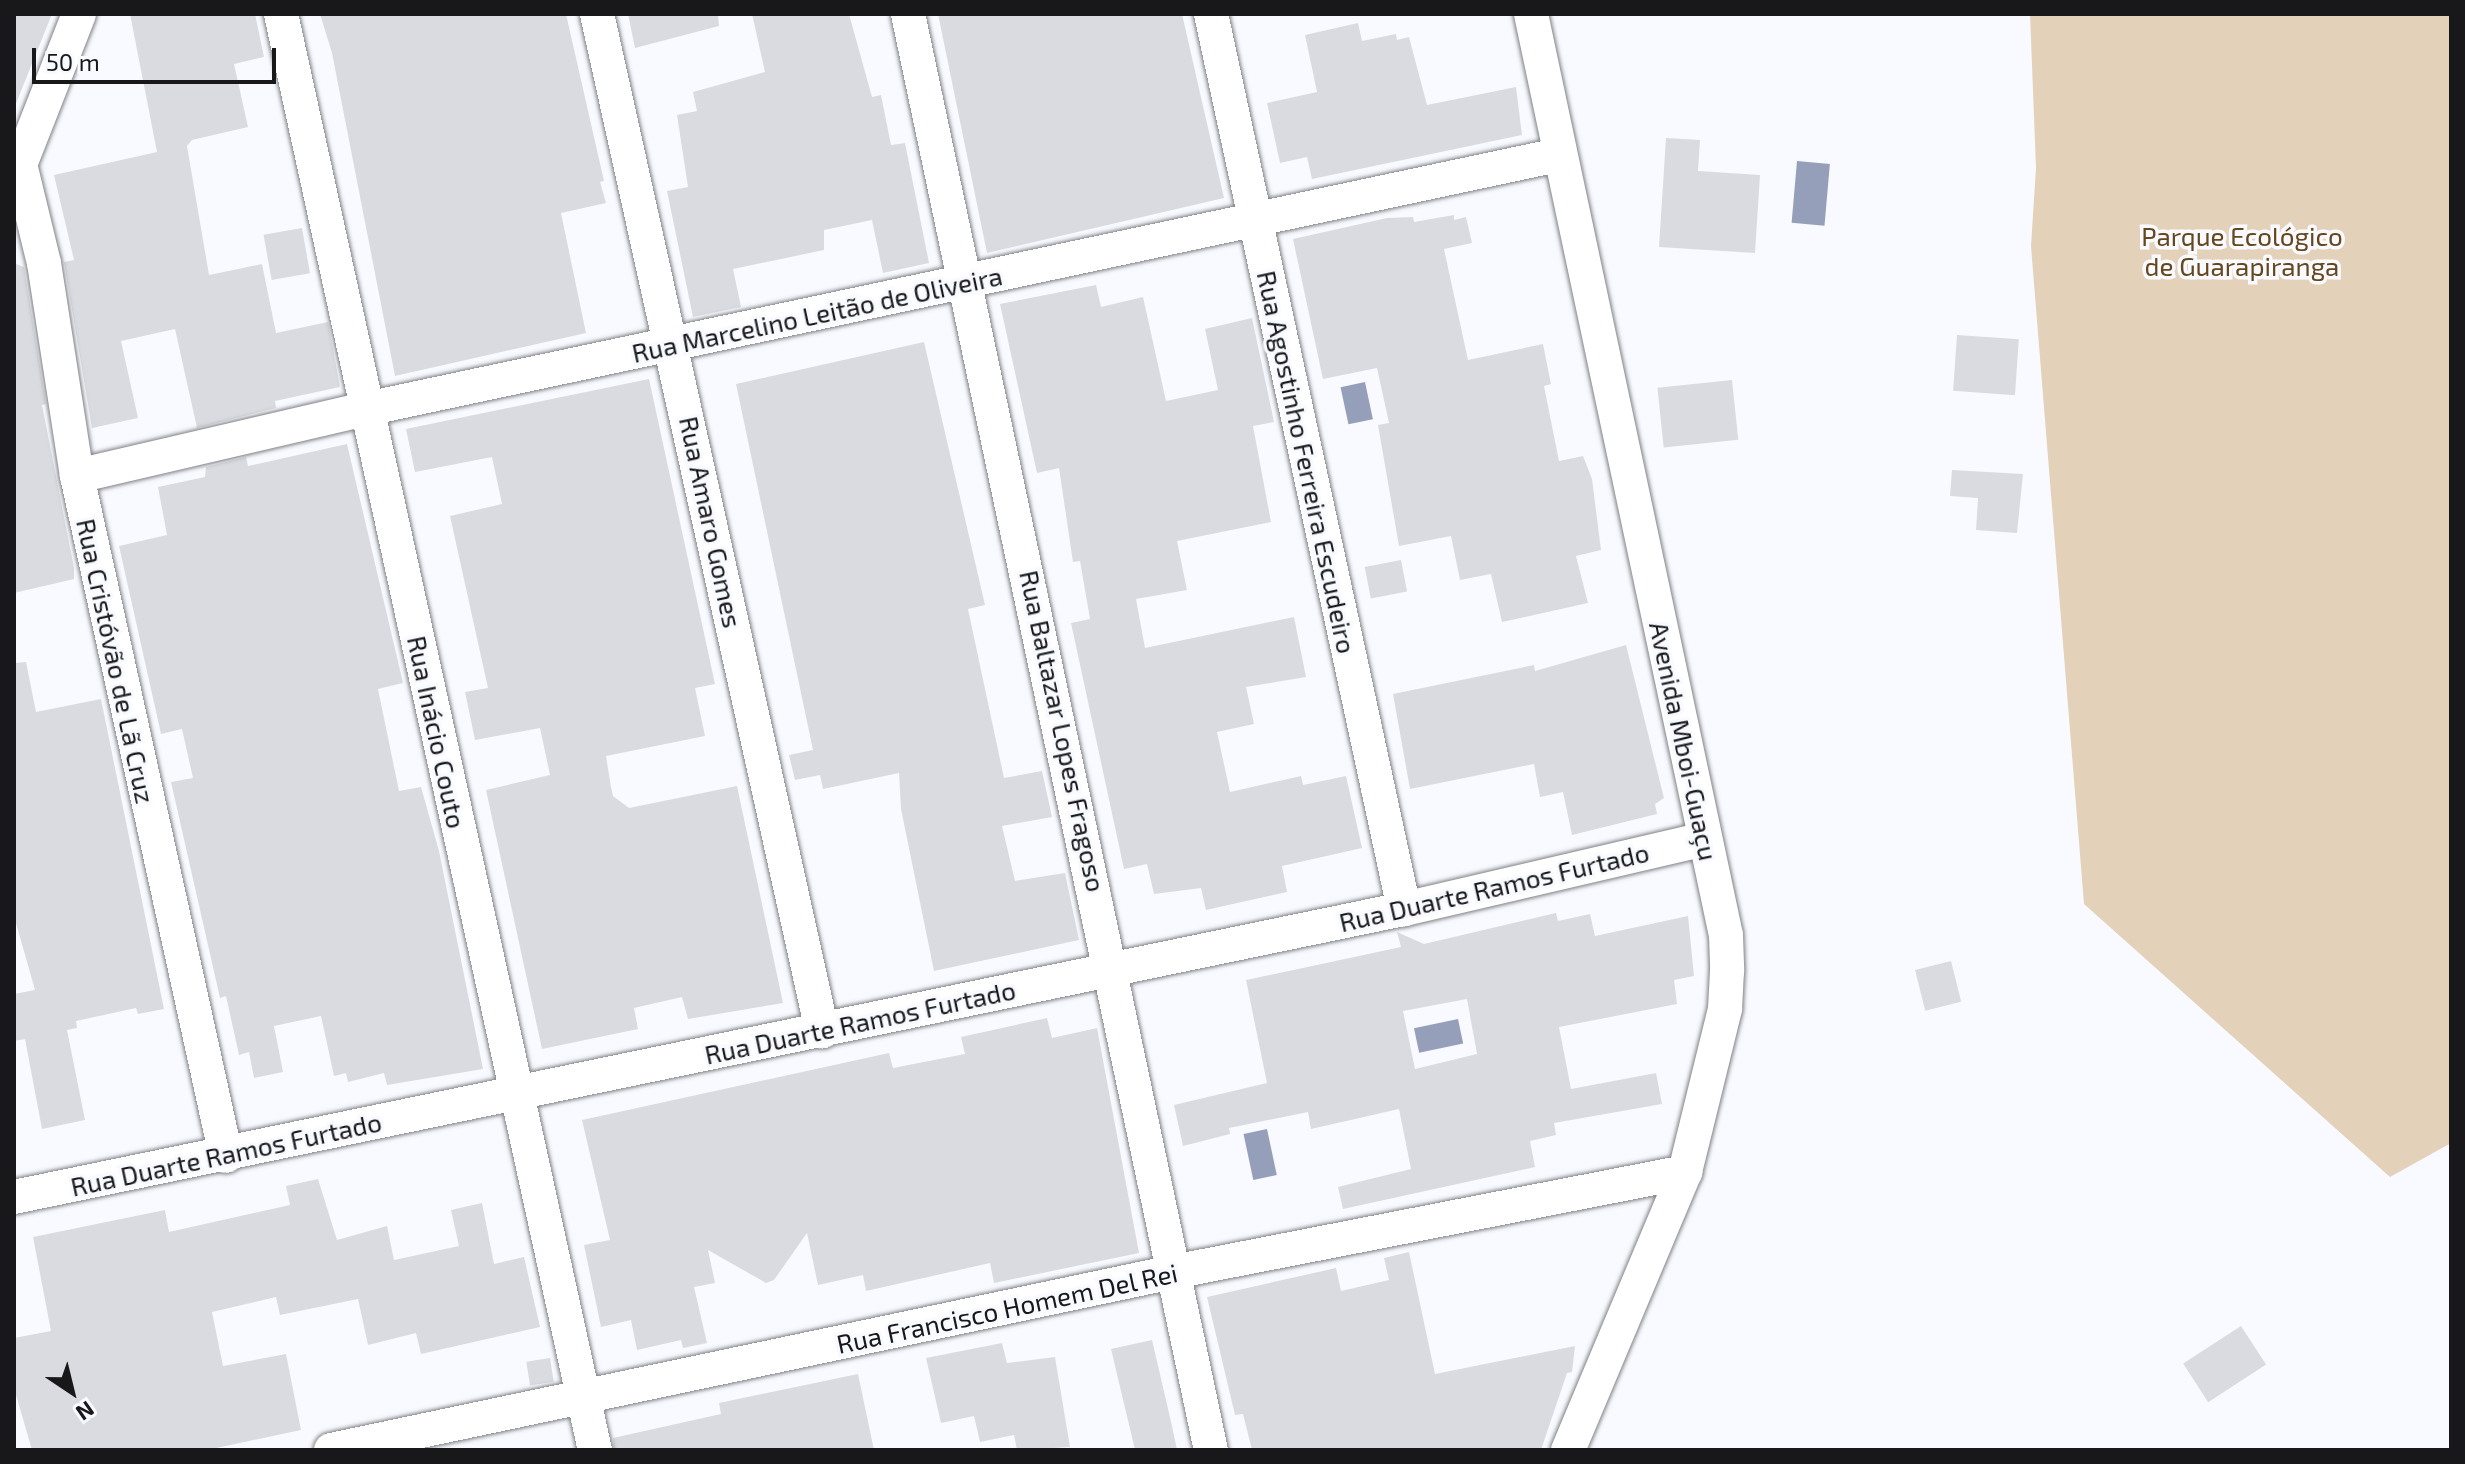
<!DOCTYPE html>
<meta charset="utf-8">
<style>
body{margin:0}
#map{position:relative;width:2465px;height:1464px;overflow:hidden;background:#f9faff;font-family:"Exo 2",sans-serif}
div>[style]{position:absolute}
.green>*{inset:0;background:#e3d1ba}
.water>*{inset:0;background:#969fba;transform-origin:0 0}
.building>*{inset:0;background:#dadbe0;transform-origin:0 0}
.roads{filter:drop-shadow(0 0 2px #7f8185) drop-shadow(0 0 2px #7f8185)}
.minor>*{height:34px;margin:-17px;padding:0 17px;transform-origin:17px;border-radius:17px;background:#fff}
span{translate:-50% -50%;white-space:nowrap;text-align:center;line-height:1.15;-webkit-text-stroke:7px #f9faff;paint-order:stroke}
.park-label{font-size:26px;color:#64471c}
.street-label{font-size:26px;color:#18181a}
.frame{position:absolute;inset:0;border:16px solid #18181a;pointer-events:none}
.north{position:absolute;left:32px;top:1352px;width:80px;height:80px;-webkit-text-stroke:6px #f9faff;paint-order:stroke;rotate:145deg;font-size:22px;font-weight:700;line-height:32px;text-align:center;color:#18181a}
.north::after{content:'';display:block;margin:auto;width:28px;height:36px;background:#18181a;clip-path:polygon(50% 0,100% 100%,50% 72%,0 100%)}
.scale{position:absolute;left:32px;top:48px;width:244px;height:36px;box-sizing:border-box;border:4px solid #18181a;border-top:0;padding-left:10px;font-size:24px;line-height:28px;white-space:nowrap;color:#18181a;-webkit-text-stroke:6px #f9faff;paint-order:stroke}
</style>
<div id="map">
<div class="green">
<div style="clip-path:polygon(2030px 14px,2451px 14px,2451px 1143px,2390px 1177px,2084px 904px,2031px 246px,2036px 168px)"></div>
</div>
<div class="water">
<div style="left:1797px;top:161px;width:33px;height:62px;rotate:5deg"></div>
<div style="left:1365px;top:382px;width:38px;height:25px;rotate:78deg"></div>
<div style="left:1458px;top:1019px;width:25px;height:45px;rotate:78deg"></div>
<div style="left:1267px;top:1129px;width:47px;height:24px;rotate:78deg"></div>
</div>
<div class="building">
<div style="clip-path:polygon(14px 14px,52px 14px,15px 106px,14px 106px)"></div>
<div style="clip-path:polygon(130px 14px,255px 14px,264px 57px,234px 64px,248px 127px,192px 140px,187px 146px,209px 275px,262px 264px,276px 333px,328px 322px,340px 387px,275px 401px,276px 408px,197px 428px,175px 329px,121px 341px,138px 418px,92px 428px,64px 262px,74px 260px,54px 175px,157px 152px)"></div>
<div style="clip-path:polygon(320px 14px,566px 14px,604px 181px,600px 182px,606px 203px,561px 213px,586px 333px,395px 376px,332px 53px)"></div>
<div style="clip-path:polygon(628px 14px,718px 14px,719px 26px,635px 48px)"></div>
<div style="clip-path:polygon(752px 14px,849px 14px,872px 97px,881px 95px,891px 145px,905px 143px,929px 263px,883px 273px,872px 220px,824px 230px,824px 250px,733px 269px,741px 307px,693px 317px,667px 191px,688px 187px,677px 115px,697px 111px,693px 92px,765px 72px)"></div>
<div style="clip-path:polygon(938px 14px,1182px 14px,1224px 198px,987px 253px)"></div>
<div style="clip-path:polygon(1358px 23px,1362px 41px,1396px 34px,1397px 40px,1409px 37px,1427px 105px,1516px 87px,1522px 135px,1312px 179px,1307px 157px,1280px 163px,1267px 103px,1317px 92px,1305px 35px)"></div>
<div style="clip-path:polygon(1666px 138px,1700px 140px,1698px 171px,1760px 175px,1755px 253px,1659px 247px)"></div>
<div style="clip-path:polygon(1454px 215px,1454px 220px,1466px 217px,1472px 243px,1444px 249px,1468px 360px,1543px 344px,1551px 384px,1544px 386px,1559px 461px,1583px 456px,1592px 479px,1601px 550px,1576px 556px,1588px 603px,1502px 622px,1491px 574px,1460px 580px,1451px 536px,1399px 546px,1378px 425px,1389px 423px,1377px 368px,1323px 379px,1293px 239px,1387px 218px,1413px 217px,1414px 222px)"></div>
<div style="left:302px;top:228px;width:46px;height:39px;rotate:80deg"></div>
<div style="clip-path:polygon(14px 263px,24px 267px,46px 404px,42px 405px,74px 568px,74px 579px,14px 593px)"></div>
<div style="clip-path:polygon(1096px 285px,1101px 307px,1143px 297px,1166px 401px,1218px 390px,1205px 329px,1252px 318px,1274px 422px,1253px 426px,1271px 522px,1177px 541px,1187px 590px,1136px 599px,1145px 648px,1294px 617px,1306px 677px,1246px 687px,1254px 724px,1217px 732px,1230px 792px,1301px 776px,1303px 785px,1346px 776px,1362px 848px,1282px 866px,1287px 892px,1206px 910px,1201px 888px,1154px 894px,1147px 864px,1124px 869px,1071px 623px,1090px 619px,1080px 561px,1073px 562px,1059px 468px,1037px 473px,1000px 304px)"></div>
<div style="left:1957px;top:335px;width:62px;height:56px;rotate:4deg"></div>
<div style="clip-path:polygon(924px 342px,985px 605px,968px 609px,1004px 778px,1042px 771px,1052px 817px,1002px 826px,1015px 881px,1065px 873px,1079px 940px,934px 971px,901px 809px,899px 773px,823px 789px,820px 775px,795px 780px,789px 755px,813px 750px,736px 384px)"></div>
<div style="clip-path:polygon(649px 379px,715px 684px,695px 688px,705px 736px,606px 756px,611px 787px,613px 796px,629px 808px,737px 786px,783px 1003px,688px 1019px,682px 997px,634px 1008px,638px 1029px,542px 1049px,486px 790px,550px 775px,540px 728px,475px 740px,465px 692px,488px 688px,450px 516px,502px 504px,492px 457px,415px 472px,406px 429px)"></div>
<div style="left:1732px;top:380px;width:60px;height:75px;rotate:84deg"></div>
<div style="clip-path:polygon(347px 444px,403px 683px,378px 689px,399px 791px,421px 787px,439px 851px,483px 1069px,387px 1085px,384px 1073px,348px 1082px,346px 1073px,334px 1076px,321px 1016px,274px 1026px,283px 1072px,254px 1078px,249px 1052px,239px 1055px,226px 996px,220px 998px,171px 782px,193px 778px,182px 729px,161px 734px,119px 546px,167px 535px,158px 487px,205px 477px,206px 467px,246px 457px,248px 466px)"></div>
<div style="clip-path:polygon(1952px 470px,2023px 474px,2017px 533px,1976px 530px,1978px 498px,1950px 496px)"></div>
<div style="left:1401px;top:560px;width:32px;height:37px;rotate:79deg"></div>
<div style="clip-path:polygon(1626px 645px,1664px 798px,1655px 804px,1657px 814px,1572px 835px,1563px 792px,1540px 797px,1534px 764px,1410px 789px,1393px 694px,1534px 665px,1535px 671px)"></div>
<div style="clip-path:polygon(26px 662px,36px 712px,101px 699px,164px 1009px,138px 1014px,136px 1008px,76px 1021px,77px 1028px,67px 1030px,85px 1120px,42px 1129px,25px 1039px,14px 1041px,14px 994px,35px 990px,14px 916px,14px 663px)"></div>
<div style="clip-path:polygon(evenodd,1556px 913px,1558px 921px,1590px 914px,1595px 936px,1688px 916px,1694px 976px,1674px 980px,1677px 1004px,1559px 1027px,1571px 1089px,1656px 1073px,1662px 1104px,1554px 1123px,1556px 1135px,1530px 1141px,1535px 1167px,1343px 1209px,1338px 1187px,1411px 1169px,1399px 1109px,1311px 1129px,1308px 1112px,1229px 1128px,1230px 1134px,1183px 1146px,1174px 1105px,1267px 1083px,1246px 980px,1401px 947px,1397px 932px,1424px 944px,1556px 913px,1467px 999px,1477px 1054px,1415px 1069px,1403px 1011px,1467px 999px)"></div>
<div style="left:1951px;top:961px;width:42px;height:37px;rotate:76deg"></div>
<div style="clip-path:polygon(1047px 1018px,1052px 1038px,1097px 1028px,1139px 1253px,994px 1283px,990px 1263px,866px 1291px,863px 1275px,818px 1285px,807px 1233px,774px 1280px,766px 1283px,708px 1250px,715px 1283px,694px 1287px,707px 1343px,683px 1348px,681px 1340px,637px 1350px,631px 1320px,601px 1327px,584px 1245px,610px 1240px,582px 1120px,889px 1053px,893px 1068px,965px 1054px,961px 1037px)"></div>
<div style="clip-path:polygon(318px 1179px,337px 1240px,387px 1226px,394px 1260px,459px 1246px,451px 1210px,482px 1203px,494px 1264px,524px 1257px,540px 1327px,421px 1354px,416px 1333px,368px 1345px,358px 1299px,280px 1315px,276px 1297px,212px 1312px,223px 1366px,286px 1354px,301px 1430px,207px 1450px,32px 1450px,14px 1388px,14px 1338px,51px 1331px,33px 1237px,165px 1210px,169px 1232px,290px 1205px,286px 1186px)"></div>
<div style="clip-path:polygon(1409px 1252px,1435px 1374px,1575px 1346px,1572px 1372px,1567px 1373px,1541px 1450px,1252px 1450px,1243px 1414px,1235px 1415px,1207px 1297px,1336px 1268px,1341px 1291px,1389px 1280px,1384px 1258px)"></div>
<div style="left:2241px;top:1326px;width:46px;height:69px;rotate:57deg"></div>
<div style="clip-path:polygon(1152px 1340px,1172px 1426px,1177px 1450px,1135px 1450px,1111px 1349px)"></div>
<div style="clip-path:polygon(1002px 1343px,1007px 1363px,1055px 1357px,1070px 1447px,1017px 1450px,1014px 1435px,980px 1442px,974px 1416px,941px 1423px,926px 1358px)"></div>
<div style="left:550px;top:1358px;width:24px;height:24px;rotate:81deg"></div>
<div style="clip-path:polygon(858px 1374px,874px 1450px,614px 1450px,613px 1438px,721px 1414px,719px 1403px)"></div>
</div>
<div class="roads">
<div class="minor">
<div style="left:281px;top:14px;width:1470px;rotate:77.67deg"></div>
<div style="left:597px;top:14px;width:1042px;rotate:77.52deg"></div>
<div style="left:908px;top:14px;width:1468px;rotate:78.09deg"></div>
<div style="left:1211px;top:14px;width:916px;rotate:77.83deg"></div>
<div style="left:1531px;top:14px;width:941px;rotate:78.05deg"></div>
<div style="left:1726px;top:935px;width:36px;rotate:88deg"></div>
<div style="left:1727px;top:971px;width:38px;rotate:93deg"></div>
<div style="left:1725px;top:1009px;width:168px;rotate:103.8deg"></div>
<div style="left:1685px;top:1172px;width:302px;rotate:112.8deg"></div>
<div style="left:20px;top:164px;width:102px;rotate:76.4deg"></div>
<div style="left:44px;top:263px;width:216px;rotate:81.2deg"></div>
<div style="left:77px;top:476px;width:696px;rotate:77.64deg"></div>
<div style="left:14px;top:180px;width:178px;rotate:-68.6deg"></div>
<div style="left:77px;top:476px;width:297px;rotate:-13.1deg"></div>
<div style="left:366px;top:409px;width:1219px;rotate:-12.03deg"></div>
<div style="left:14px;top:1197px;width:1420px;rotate:-11.71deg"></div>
<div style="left:1404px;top:909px;width:309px;rotate:-13.1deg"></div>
<div style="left:331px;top:1450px;width:861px;rotate:-11.94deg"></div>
<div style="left:1173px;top:1272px;width:522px;rotate:-11.05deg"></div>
</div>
</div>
<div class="park-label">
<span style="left:2242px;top:251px">Parque Ecológico<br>de Guarapiranga</span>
</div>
<div class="street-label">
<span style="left:817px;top:314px;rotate:-12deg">Rua Marcelino Leitão de Oliveira</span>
<span style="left:1307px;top:462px;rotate:78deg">Rua Agostinho Ferreira Escudeiro</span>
<span style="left:711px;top:522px;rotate:78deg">Rua Amaro Gomes</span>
<span style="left:116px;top:661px;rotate:78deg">Rua Cristóvão de Lã Cruz</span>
<span style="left:1063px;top:731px;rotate:78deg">Rua Baltazar Lopes Fragoso</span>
<span style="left:437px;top:732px;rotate:78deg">Rua Inácio Couto</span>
<span style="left:1684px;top:741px;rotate:78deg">Avenida Mboi-Guaçu</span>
<span style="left:1494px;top:887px;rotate:-13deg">Rua Duarte Ramos Furtado</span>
<span style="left:860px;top:1022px;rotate:-12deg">Rua Duarte Ramos Furtado</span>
<span style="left:226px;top:1154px;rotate:-12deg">Rua Duarte Ramos Furtado</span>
<span style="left:1007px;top:1308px;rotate:-12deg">Rua Francisco Homem Del Rei</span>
</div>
<div class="frame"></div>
<div class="north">N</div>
<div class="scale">50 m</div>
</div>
